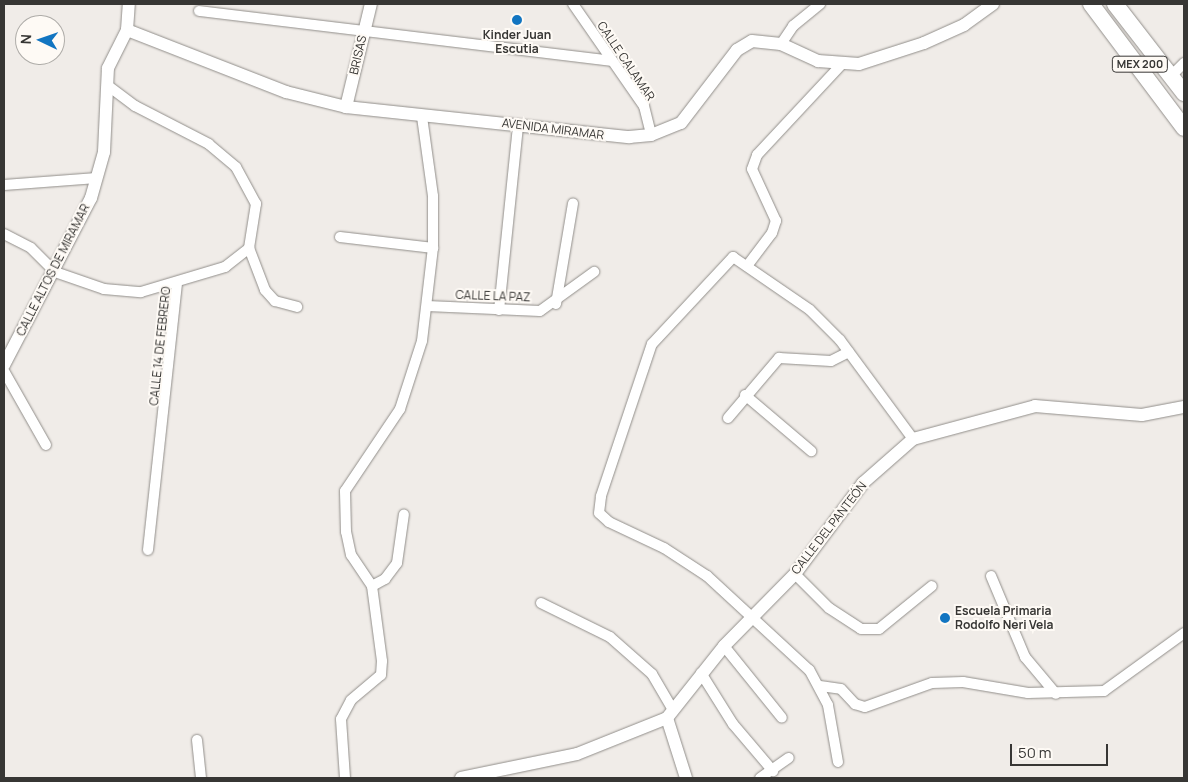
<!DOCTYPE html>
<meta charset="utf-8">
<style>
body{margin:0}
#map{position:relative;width:1188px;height:782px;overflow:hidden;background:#f0ece8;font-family:Manrope,sans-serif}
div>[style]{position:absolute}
.roads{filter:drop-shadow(0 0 1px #918e8a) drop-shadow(0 0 1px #918e8a)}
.minor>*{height:10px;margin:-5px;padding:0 5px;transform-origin:5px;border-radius:5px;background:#fff}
.tertiary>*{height:12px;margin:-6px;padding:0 6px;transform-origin:6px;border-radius:6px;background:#fff}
.primary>*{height:16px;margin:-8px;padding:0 8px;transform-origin:8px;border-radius:8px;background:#fff}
.dots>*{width:14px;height:14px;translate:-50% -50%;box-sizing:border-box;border:2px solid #fefaf5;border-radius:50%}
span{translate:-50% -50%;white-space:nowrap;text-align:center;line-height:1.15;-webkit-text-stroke:4px #fefaf5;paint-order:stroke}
.shield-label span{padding:1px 4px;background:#fefaf5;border:1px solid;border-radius:4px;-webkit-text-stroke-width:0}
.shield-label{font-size:11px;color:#373634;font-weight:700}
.poi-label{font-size:12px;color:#373634;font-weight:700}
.left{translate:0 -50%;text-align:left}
.street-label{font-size:12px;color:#373634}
.frame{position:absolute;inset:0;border:5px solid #373634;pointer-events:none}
.north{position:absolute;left:15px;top:15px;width:50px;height:50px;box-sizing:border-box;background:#fefaf5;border:1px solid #aeaca8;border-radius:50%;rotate:273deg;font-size:14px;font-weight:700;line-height:20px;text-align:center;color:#373634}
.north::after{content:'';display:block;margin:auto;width:18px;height:22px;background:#1275c1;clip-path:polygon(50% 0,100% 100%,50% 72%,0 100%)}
.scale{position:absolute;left:1010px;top:744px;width:98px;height:22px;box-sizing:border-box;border:2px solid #373634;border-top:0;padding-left:6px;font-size:15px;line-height:18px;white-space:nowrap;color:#373634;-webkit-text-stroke:4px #fefaf5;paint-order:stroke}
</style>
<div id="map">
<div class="roads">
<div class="minor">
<div style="left:573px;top:4px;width:124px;rotate:55.2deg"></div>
<div style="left:644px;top:106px;width:30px;rotate:76deg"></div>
<div style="left:199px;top:11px;width:416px;rotate:6.9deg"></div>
<div style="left:781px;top:44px;width:22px;rotate:-56deg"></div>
<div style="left:793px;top:26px;width:35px;rotate:-39deg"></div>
<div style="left:1172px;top:75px;width:17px;rotate:-45deg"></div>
<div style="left:4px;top:185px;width:93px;rotate:-4.3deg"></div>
<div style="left:4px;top:234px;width:30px;rotate:27deg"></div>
<div style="left:31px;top:248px;width:34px;rotate:45deg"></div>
<div style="left:55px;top:272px;width:52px;rotate:19.1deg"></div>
<div style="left:104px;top:289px;width:37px;rotate:5deg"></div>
<div style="left:141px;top:292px;width:88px;rotate:-16.6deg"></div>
<div style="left:225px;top:267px;width:31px;rotate:-38deg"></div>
<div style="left:249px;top:248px;width:45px;rotate:-81deg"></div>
<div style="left:256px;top:204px;width:42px;rotate:-118.4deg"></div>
<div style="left:236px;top:167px;width:35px;rotate:-140deg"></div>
<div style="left:209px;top:144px;width:83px;rotate:-152.8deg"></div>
<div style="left:135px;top:106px;width:35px;rotate:-143deg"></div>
<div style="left:340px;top:237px;width:94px;rotate:6.7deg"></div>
<div style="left:249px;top:248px;width:45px;rotate:69.1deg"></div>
<div style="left:265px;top:290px;width:15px;rotate:48deg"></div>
<div style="left:275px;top:301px;width:23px;rotate:15deg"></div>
<div style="left:747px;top:266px;width:41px;rotate:-52.9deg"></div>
<div style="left:772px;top:233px;width:13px;rotate:-72deg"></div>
<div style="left:776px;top:221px;width:57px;rotate:-114.8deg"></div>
<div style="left:752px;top:169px;width:15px;rotate:-70deg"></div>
<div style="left:757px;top:155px;width:123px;rotate:-47deg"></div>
<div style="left:556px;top:304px;width:102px;rotate:-80.4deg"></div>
<div style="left:427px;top:306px;width:113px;rotate:2.5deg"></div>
<div style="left:540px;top:311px;width:67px;rotate:-35.8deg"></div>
<div style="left:499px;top:310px;width:186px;rotate:-84.1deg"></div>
<div style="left:4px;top:371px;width:85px;rotate:60.4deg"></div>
<div style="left:745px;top:395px;width:87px;rotate:40.3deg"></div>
<div style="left:728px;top:418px;width:79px;rotate:-49.6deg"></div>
<div style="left:779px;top:358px;width:52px;rotate:3.3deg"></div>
<div style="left:831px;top:361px;width:20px;rotate:-27deg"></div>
<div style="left:148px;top:550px;width:269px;rotate:-83.8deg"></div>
<div style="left:795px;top:574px;width:48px;rotate:45deg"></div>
<div style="left:829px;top:608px;width:38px;rotate:33deg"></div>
<div style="left:861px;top:629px;width:18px"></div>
<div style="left:879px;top:629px;width:68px;rotate:-39.1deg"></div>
<div style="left:991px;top:576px;width:88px;rotate:67.2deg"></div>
<div style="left:1025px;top:657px;width:48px;rotate:50deg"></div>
<div style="left:372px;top:586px;width:15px;rotate:-28deg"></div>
<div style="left:385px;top:579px;width:20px;rotate:-53deg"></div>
<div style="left:397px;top:563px;width:49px;rotate:-81.9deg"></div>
<div style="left:541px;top:603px;width:77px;rotate:26.2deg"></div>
<div style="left:610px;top:637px;width:56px;rotate:41.4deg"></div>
<div style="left:652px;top:674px;width:42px;rotate:59.7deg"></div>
<div style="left:724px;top:646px;width:92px;rotate:51.1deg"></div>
<div style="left:701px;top:673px;width:60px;rotate:57.9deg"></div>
<div style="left:733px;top:724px;width:62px;rotate:49.6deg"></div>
<div style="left:820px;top:686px;width:21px;rotate:8deg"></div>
<div style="left:841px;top:689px;width:21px;rotate:47deg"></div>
<div style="left:855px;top:704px;width:10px;rotate:17deg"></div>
<div style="left:865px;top:707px;width:71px;rotate:-19.7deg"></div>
<div style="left:932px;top:683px;width:31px;rotate:-2deg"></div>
<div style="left:963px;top:682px;width:66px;rotate:9.6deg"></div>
<div style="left:1028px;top:693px;width:76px;rotate:-1.5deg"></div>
<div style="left:1104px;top:691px;width:99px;rotate:-35.9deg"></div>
<div style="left:197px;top:740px;width:38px;rotate:84deg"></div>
<div style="left:838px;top:762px;width:58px;rotate:-100deg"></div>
<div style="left:828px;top:705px;width:40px;rotate:-118deg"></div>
<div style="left:809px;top:670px;width:139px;rotate:-137.3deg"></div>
<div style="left:707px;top:576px;width:51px;rotate:-146.9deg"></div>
<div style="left:664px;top:548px;width:61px;rotate:-154.7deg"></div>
<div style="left:609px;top:522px;width:13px;rotate:-138deg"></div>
<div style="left:599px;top:513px;width:17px;rotate:-83deg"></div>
<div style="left:601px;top:496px;width:160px;rotate:-71.5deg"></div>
<div style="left:652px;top:344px;width:119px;rotate:-47deg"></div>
<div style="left:733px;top:257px;width:93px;rotate:34.5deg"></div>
<div style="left:810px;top:310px;width:42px;rotate:45deg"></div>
<div style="left:840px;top:340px;width:123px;rotate:53.6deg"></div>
<div style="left:345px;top:778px;width:59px;rotate:-93.9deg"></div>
<div style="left:341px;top:719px;width:21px;rotate:-62deg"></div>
<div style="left:351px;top:700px;width:39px;rotate:-40deg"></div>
<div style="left:381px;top:675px;width:14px;rotate:-86deg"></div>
<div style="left:382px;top:661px;width:76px;rotate:-97.6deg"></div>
<div style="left:372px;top:586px;width:37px;rotate:-124deg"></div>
<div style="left:351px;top:555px;width:24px;rotate:-102deg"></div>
<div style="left:346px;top:532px;width:41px;rotate:-91.4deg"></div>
<div style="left:345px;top:491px;width:99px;rotate:-56.1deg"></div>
<div style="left:400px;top:409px;width:71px;rotate:-72.1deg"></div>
<div style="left:422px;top:341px;width:94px;rotate:-83.3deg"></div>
<div style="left:433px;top:248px;width:52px;rotate:-90deg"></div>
<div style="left:433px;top:196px;width:80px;rotate:-97.9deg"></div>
<div style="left:760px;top:778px;width:35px;rotate:-35deg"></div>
</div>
<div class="tertiary">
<div style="left:127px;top:30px;width:171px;rotate:21.3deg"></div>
<div style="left:286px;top:92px;width:62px;rotate:14deg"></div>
<div style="left:346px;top:107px;width:285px;rotate:6.1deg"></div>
<div style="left:629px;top:137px;width:22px;rotate:-5deg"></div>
<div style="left:651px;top:135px;width:32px;rotate:-22deg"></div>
<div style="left:681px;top:123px;width:92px;rotate:-52.5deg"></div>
<div style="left:737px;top:50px;width:17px;rotate:-31deg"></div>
<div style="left:752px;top:41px;width:29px;rotate:6deg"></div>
<div style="left:781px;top:44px;width:41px;rotate:24.7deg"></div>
<div style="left:818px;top:61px;width:41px;rotate:4.2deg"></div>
<div style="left:859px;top:64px;width:68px;rotate:-17.9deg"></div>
<div style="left:924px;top:43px;width:44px;rotate:-24.2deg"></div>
<div style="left:964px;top:25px;width:36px;rotate:-36deg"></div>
<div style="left:127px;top:30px;width:26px;rotate:-86deg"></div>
<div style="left:346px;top:107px;width:106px;rotate:-76.4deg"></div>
<div style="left:4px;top:365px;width:188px;rotate:-62.5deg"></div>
<div style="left:91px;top:198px;width:48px;rotate:-74.2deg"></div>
<div style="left:104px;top:152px;width:84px;rotate:-87.3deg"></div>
<div style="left:108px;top:68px;width:42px;rotate:-63.4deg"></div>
<div style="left:667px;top:718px;width:63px;rotate:72.4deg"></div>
<div style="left:461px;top:778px;width:118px;rotate:-11.7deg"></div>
<div style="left:577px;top:754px;width:97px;rotate:-21.8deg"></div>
<div style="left:667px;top:718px;width:92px;rotate:-51.6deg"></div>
<div style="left:724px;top:646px;width:101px;rotate:-45.4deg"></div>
<div style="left:795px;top:574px;width:114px;rotate:-53.2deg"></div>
<div style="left:863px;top:483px;width:67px;rotate:-41.3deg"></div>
<div style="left:913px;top:439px;width:126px;rotate:-15.1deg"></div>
<div style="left:1035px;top:406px;width:107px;rotate:4.8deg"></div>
<div style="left:1142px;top:415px;width:43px;rotate:-10.8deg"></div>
</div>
<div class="primary">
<div style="left:1091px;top:4px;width:155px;rotate:53.1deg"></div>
<div style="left:1115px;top:4px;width:113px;rotate:52.2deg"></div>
</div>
</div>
<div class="dots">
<div style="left:517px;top:20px;background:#1275c1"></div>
<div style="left:945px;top:618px;background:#1275c1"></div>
</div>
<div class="shield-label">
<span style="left:1140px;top:64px">MEX 200</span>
</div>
<div class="poi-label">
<span style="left:517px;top:42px">Kinder Juan<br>Escutia</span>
<span class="left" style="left:955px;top:618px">Escuela Primaria<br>Rodolfo Neri Vela</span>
</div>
<div class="street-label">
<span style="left:358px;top:55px;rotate:-77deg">BRISAS</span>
<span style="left:626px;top:61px;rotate:56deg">CALLE CALAMAR</span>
<span style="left:553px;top:129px;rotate:7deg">AVENIDA MIRAMAR</span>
<span style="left:53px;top:270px;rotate:-63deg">CALLE ALTOS DE MIRAMAR</span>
<span style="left:493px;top:296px;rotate:2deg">CALLE LA PAZ</span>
<span style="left:160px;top:346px;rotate:-84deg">CALLE 14 DE FEBRERO</span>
<span style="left:829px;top:528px;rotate:-52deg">CALLE DEL PANTEÓN</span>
</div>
<div class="frame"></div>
<div class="north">N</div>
<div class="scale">50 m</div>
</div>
